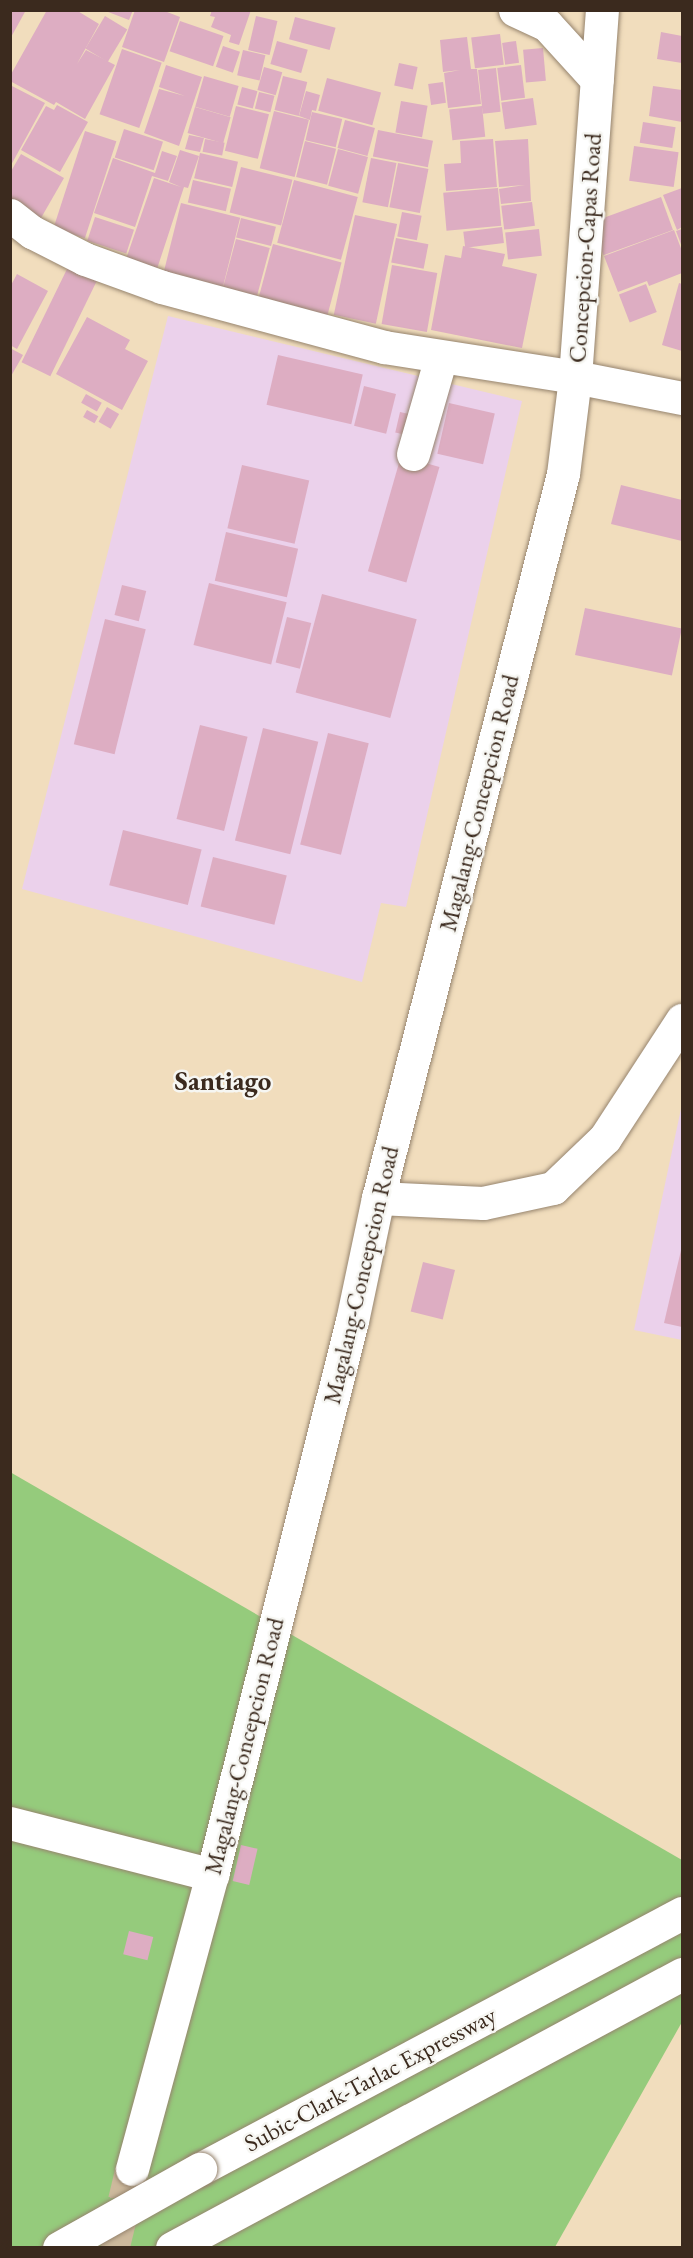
<!DOCTYPE html>
<style>
body{margin:0}
#map{position:relative;width:693px;height:2258px;overflow:hidden;background:#f1ddbd;font-family:"EB Garamond",serif}
div>[style]{position:absolute}
.built>*{inset:0;background:#ebd1eb}
.green>*{inset:0;background:#95cb7c}
.building>*{inset:0;background:#ddadc2;transform-origin:0 0}
.major-tunnel>*{height:33px;margin-top:-16.5px;transform-origin:0;background:repeating-linear-gradient(90deg,#cdb99d 0 33px,transparent 0 49px)}
.roads{filter:drop-shadow(0 0 2px #96846e) drop-shadow(0 0 2px #96846e)}
.minor>*{height:33px;margin:-16.5px;padding:0 16.5px;transform-origin:16.5px;border-radius:16.5px;background:#fff}
.major>*{height:33px;margin:-16.5px;padding:0 16.5px;transform-origin:16.5px;border-radius:16.5px;background:#fff}
.highway>*{height:33px;margin:-16.5px;padding:0 16.5px;transform-origin:16.5px;border-radius:16.5px;background:#fff}
.bridges{filter:drop-shadow(0 0 2px #96846e) drop-shadow(0 0 2px #96846e)}
.highway-bridge>*{height:33px;margin:-16.5px;padding:0 16.5px;transform-origin:16.5px;border-radius:16.5px;background:#fff}
span{translate:-50% -50%;white-space:nowrap;text-align:center;line-height:1.15;-webkit-text-stroke:5px #f6f6f2;paint-order:stroke}
.street-label{font-size:24px;color:#3b2a1e}
.quarter-label{font-size:27px;color:#3b2a1e;font-weight:700}
.frame{position:absolute;inset:0;border:12px solid #3b2a1e;pointer-events:none}
</style>
<div id="map">
<div class="built">
<div style="clip-path:polygon(168px 316px,522px 401px,406px 907px,381px 903px,362px 982px,22px 889px)"></div>
<div style="clip-path:polygon(682px 1104px,682px 1340px,634px 1330px)"></div>
</div>
<div class="green">
<div style="clip-path:polygon(10px 1472px,682px 1860px,682px 2022px,555px 2247px,11px 2247px)"></div>
</div>
<div class="building">
<div style="clip-path:polygon(10px 10px,26px 10px,10px 39px)"></div>
<div style="clip-path:polygon(47px 10px,76px 10px,99px 24px,77px 64px,86px 50px,115px 65px,85px 119px,56px 102px,54px 105px,10px 81px,10px 76px)"></div>
<div style="clip-path:polygon(103px 10px,133px 10px,129px 20px)"></div>
<div style="clip-path:polygon(135px 10px,162px 10px,180px 17px,164px 62px,122px 47px)"></div>
<div style="clip-path:polygon(212px 10px,251px 10px,239px 45px,229px 42px,231px 35px,211px 27px,215px 17px,210px 16px)"></div>
<div style="left:105px;top:16px;width:26px;height:38px;rotate:31deg"></div>
<div style="left:256px;top:16px;width:22px;height:35px;rotate:13deg"></div>
<div style="left:295px;top:17px;width:42px;height:23px;rotate:15deg"></div>
<div style="left:180px;top:21px;width:46px;height:32px;rotate:19deg"></div>
<div style="clip-path:polygon(661px 32px,682px 36px,682px 63px,657px 59px)"></div>
<div style="left:500px;top:34px;width:31px;height:29px;rotate:83deg"></div>
<div style="clip-path:polygon(467px 37px,471px 69px,477px 69px,481px 104px,448px 108px,444px 73px,460px 70px,443px 72px,440px 40px)"></div>
<div style="left:277px;top:41px;width:32px;height:24px;rotate:16deg"></div>
<div style="left:516px;top:41px;width:22px;height:14px;rotate:82deg"></div>
<div style="left:223px;top:46px;width:18px;height:22px;rotate:19deg"></div>
<div style="left:543px;top:48px;width:33px;height:20px;rotate:85deg"></div>
<div style="left:122px;top:49px;width:42px;height:69px;rotate:19deg"></div>
<div style="left:243px;top:50px;width:23px;height:26px;rotate:13deg"></div>
<div style="left:399px;top:63px;width:19px;height:23px;rotate:12deg"></div>
<div style="clip-path:polygon(166px 65px,202px 77px,179px 146px,144px 133px,159px 89px,185px 96px,159px 87px)"></div>
<div style="left:521px;top:65px;width:33px;height:24px;rotate:83deg"></div>
<div style="left:264px;top:67px;width:19px;height:24px;rotate:16deg"></div>
<div style="left:496px;top:68px;width:44px;height:18px;rotate:84deg"></div>
<div style="left:204px;top:76px;width:36px;height:32px;rotate:16deg"></div>
<div style="left:283px;top:76px;width:25px;height:35px;rotate:14deg"></div>
<div style="left:327px;top:78px;width:56px;height:34px;rotate:15deg"></div>
<div style="left:443px;top:82px;width:21px;height:15px;rotate:82deg"></div>
<div style="clip-path:polygon(10px 85px,45px 103px,10px 167px)"></div>
<div style="clip-path:polygon(653px 86px,682px 90px,682px 122px,649px 116px)"></div>
<div style="left:242px;top:87px;width:16px;height:18px;rotate:15deg"></div>
<div style="clip-path:polygon(306px 91px,320px 95px,316px 111px,312px 110px,310px 120px,299px 116px)"></div>
<div style="left:259px;top:92px;width:16px;height:17px;rotate:14deg"></div>
<div style="left:533px;top:98px;width:27px;height:32px;rotate:82deg"></div>
<div style="left:401px;top:101px;width:27px;height:32px;rotate:10deg"></div>
<div style="clip-path:polygon(57px 105px,88px 122px,60px 172px,21px 150px,46px 106px,54px 110px)"></div>
<div style="left:236px;top:106px;width:34px;height:46px;rotate:14deg"></div>
<div style="left:482px;top:106px;width:31px;height:33px;rotate:84deg"></div>
<div style="left:195px;top:107px;width:37px;height:27px;rotate:16deg"></div>
<div style="left:274px;top:111px;width:36px;height:59px;rotate:14deg"></div>
<div style="left:312px;top:112px;width:31px;height:29px;rotate:13deg"></div>
<div style="left:345px;top:120px;width:31px;height:29px;rotate:15deg"></div>
<div style="left:643px;top:122px;width:33px;height:21px;rotate:9deg"></div>
<div style="left:124px;top:129px;width:41px;height:30px;rotate:18deg"></div>
<div style="left:378px;top:130px;width:56px;height:27px;rotate:11deg"></div>
<div style="left:85px;top:131px;width:33px;height:102px;rotate:18deg"></div>
<div style="clip-path:polygon(189px 135px,204px 138px,200px 152px,185px 149px)"></div>
<div style="left:205px;top:139px;width:20px;height:13px;rotate:11deg"></div>
<div style="clip-path:polygon(493px 139px,497px 187px,446px 191px,444px 164px,461px 163px,460px 141px)"></div>
<div style="clip-path:polygon(528px 139px,531px 201px,501px 204px,499px 189px,525px 185px,499px 187px,495px 141px)"></div>
<div style="left:305px;top:141px;width:32px;height:37px;rotate:14deg"></div>
<div style="left:634px;top:146px;width:45px;height:35px;rotate:8deg"></div>
<div style="left:338px;top:149px;width:31px;height:38px;rotate:15deg"></div>
<div style="clip-path:polygon(180px 150px,199px 156px,188px 188px,184px 187px,156px 272px,125px 262px,154px 178px,181px 187px,169px 182px)"></div>
<div style="clip-path:polygon(162px 151px,177px 156px,168px 181px,152px 176px,135px 227px,94px 213px,113px 158px,155px 173px)"></div>
<div style="left:200px;top:153px;width:39px;height:26px;rotate:13deg"></div>
<div style="clip-path:polygon(21px 154px,64px 178px,41px 218px,10px 201px,10px 173px)"></div>
<div style="left:371px;top:158px;width:26px;height:45px;rotate:11deg"></div>
<div style="left:398px;top:163px;width:31px;height:45px;rotate:11deg"></div>
<div style="left:241px;top:167px;width:53px;height:47px;rotate:14deg"></div>
<div style="left:193px;top:180px;width:39px;height:23px;rotate:13deg"></div>
<div style="left:294px;top:180px;width:66px;height:65px;rotate:15deg"></div>
<div style="left:498px;top:188px;width:38px;height:55px;rotate:85deg"></div>
<div style="clip-path:polygon(682px 188px,682px 227px,677px 230px,663px 195px)"></div>
<div style="left:661px;top:197px;width:35px;height:74px;rotate:70deg"></div>
<div style="left:532px;top:202px;width:24px;height:31px;rotate:83deg"></div>
<div style="left:181px;top:203px;width:61px;height:73px;rotate:14deg"></div>
<div style="left:402px;top:212px;width:20px;height:25px;rotate:11deg"></div>
<div style="left:355px;top:215px;width:43px;height:102px;rotate:12deg"></div>
<div style="left:95px;top:217px;width:41px;height:25px;rotate:18deg"></div>
<div style="left:241px;top:218px;width:36px;height:20px;rotate:14deg"></div>
<div style="left:502px;top:227px;width:16px;height:39px;rotate:83deg"></div>
<div style="left:539px;top:229px;width:27px;height:34px;rotate:84deg"></div>
<div style="clip-path:polygon(682px 229px,682px 247px,676px 231px)"></div>
<div style="clip-path:polygon(674px 230px,682px 251px,682px 273px,649px 286px,647px 281px,618px 292px,604px 256px)"></div>
<div style="left:396px;top:238px;width:33px;height:25px;rotate:11deg"></div>
<div style="left:236px;top:239px;width:35px;height:56px;rotate:15deg"></div>
<div style="left:273px;top:244px;width:71px;height:60px;rotate:15deg"></div>
<div style="clip-path:polygon(463px 246px,505px 254px,502px 266px,537px 274px,522px 348px,431px 330px,445px 255px,461px 258px)"></div>
<div style="left:392px;top:265px;width:46px;height:60px;rotate:10deg"></div>
<div style="left:68px;top:267px;width:32px;height:106px;rotate:26deg"></div>
<div style="clip-path:polygon(17px 274px,48px 291px,17px 349px,10px 345px,10px 287px)"></div>
<div style="clip-path:polygon(679px 283px,682px 284px,682px 351px,662px 345px)"></div>
<div style="left:646px;top:284px;width:30px;height:29px;rotate:69deg"></div>
<div style="clip-path:polygon(87px 317px,130px 340px,125px 349px,148px 361px,122px 410px,56px 374px)"></div>
<div style="clip-path:polygon(10px 348px,23px 355px,10px 378px)"></div>
<div style="left:278px;top:355px;width:87px;height:51px;rotate:13deg"></div>
<div style="left:364px;top:386px;width:33px;height:41px;rotate:14deg"></div>
<div style="left:86px;top:394px;width:18px;height:10px;rotate:29deg"></div>
<div style="left:449px;top:403px;width:47px;height:52px;rotate:13deg"></div>
<div style="left:107px;top:407px;width:14px;height:17px;rotate:30deg"></div>
<div style="left:87px;top:410px;width:13px;height:8px;rotate:29deg"></div>
<div style="left:400px;top:412px;width:17px;height:21px;rotate:13deg"></div>
<div style="left:401px;top:456px;width:40px;height:120px;rotate:16deg"></div>
<div style="left:242px;top:465px;width:69px;height:65px;rotate:13deg"></div>
<div style="clip-path:polygon(621px 485px,682px 500px,682px 541px,611px 524px)"></div>
<div style="left:226px;top:532px;width:74px;height:50px;rotate:13deg"></div>
<div style="left:209px;top:583px;width:80px;height:64px;rotate:14deg"></div>
<div style="left:122px;top:585px;width:25px;height:31px;rotate:14deg"></div>
<div style="left:322px;top:594px;width:98px;height:102px;rotate:15deg"></div>
<div style="left:585px;top:608px;width:99px;height:48px;rotate:12deg"></div>
<div style="left:287px;top:617px;width:25px;height:47px;rotate:14deg"></div>
<div style="left:105px;top:619px;width:42px;height:129px;rotate:14deg"></div>
<div style="left:200px;top:725px;width:49px;height:97px;rotate:14deg"></div>
<div style="left:263px;top:728px;width:57px;height:116px;rotate:14deg"></div>
<div style="left:328px;top:733px;width:42px;height:115px;rotate:14deg"></div>
<div style="left:123px;top:830px;width:81px;height:57px;rotate:14deg"></div>
<div style="left:213px;top:857px;width:76px;height:51px;rotate:14deg"></div>
<div style="clip-path:polygon(682px 1246px,682px 1327px,664px 1323px)"></div>
<div style="left:423px;top:1262px;width:33px;height:51px;rotate:14deg"></div>
<div style="left:241px;top:1845px;width:17px;height:37px;rotate:13deg"></div>
<div style="left:129px;top:1931px;width:25px;height:24px;rotate:14deg"></div>
</div>
<div class="major-tunnel">
<div style="left:113px;top:2248px;width:81px;rotate:-76.5deg"></div>
</div>
<div class="roads">
<div class="minor">
<div style="left:515px;top:10px;width:35px;rotate:25deg"></div>
<div style="left:547px;top:25px;width:74px;rotate:47.7deg"></div>
<div style="left:10px;top:215px;width:28px;rotate:38deg"></div>
<div style="left:32px;top:232px;width:59px;rotate:27deg"></div>
<div style="left:85px;top:259px;width:82px;rotate:20deg"></div>
<div style="left:162px;top:287px;width:230px;rotate:15.1deg"></div>
<div style="left:384px;top:347px;width:193px;rotate:8.9deg"></div>
<div style="left:413px;top:454px;width:101px;rotate:-73.9deg"></div>
<div style="left:378px;top:1198px;width:105px;rotate:2.7deg"></div>
<div style="left:483px;top:1203px;width:72px;rotate:-12.1deg"></div>
<div style="left:553px;top:1188px;width:72px;rotate:-43.9deg"></div>
<div style="left:605px;top:1138px;width:141px;rotate:-56.9deg"></div>
<div style="left:10px;top:1823px;width:209px;rotate:14.4deg"></div>
</div>
<div class="major">
<div style="left:575px;top:377px;width:109px;rotate:11.1deg"></div>
<div style="left:132px;top:2169px;width:305px;rotate:-74.8deg"></div>
<div style="left:212px;top:1875px;width:571px;rotate:-75.82deg"></div>
<div style="left:352px;top:1321px;width:126px;rotate:-78.1deg"></div>
<div style="left:378px;top:1198px;width:747px;rotate:-75.67deg"></div>
<div style="left:563px;top:474px;width:98px;rotate:-82.9deg"></div>
<div style="left:575px;top:377px;width:368px;rotate:-85.8deg"></div>
</div>
<div class="highway">
<div style="left:200px;top:2169px;width:546px;rotate:-27.97deg"></div>
<div style="left:172px;top:2248px;width:579px;rotate:-28.25deg"></div>
</div>
</div>
<div class="bridges">
<div class="highway-bridge">
<div style="left:59px;top:2248px;width:162px;rotate:-29.3deg"></div>
</div>
</div>
<div class="street-label">
<span style="left:585px;top:248px;rotate:-86deg">Concepcion-Capas Road</span>
<span style="left:479px;top:803px;rotate:-76deg">Magalang-Concepcion Road</span>
<span style="left:361px;top:1275px;rotate:-77deg">Magalang-Concepcion Road</span>
<span style="left:244px;top:1746px;rotate:-76deg">Magalang-Concepcion Road</span>
<span style="left:370px;top:2079px;rotate:-28deg">Subic-Clark-Tarlac Expressway</span>
</div>
<div class="quarter-label">
<span style="left:223px;top:1081px">Santiago</span>
</div>
<div class="frame"></div>
</div>
